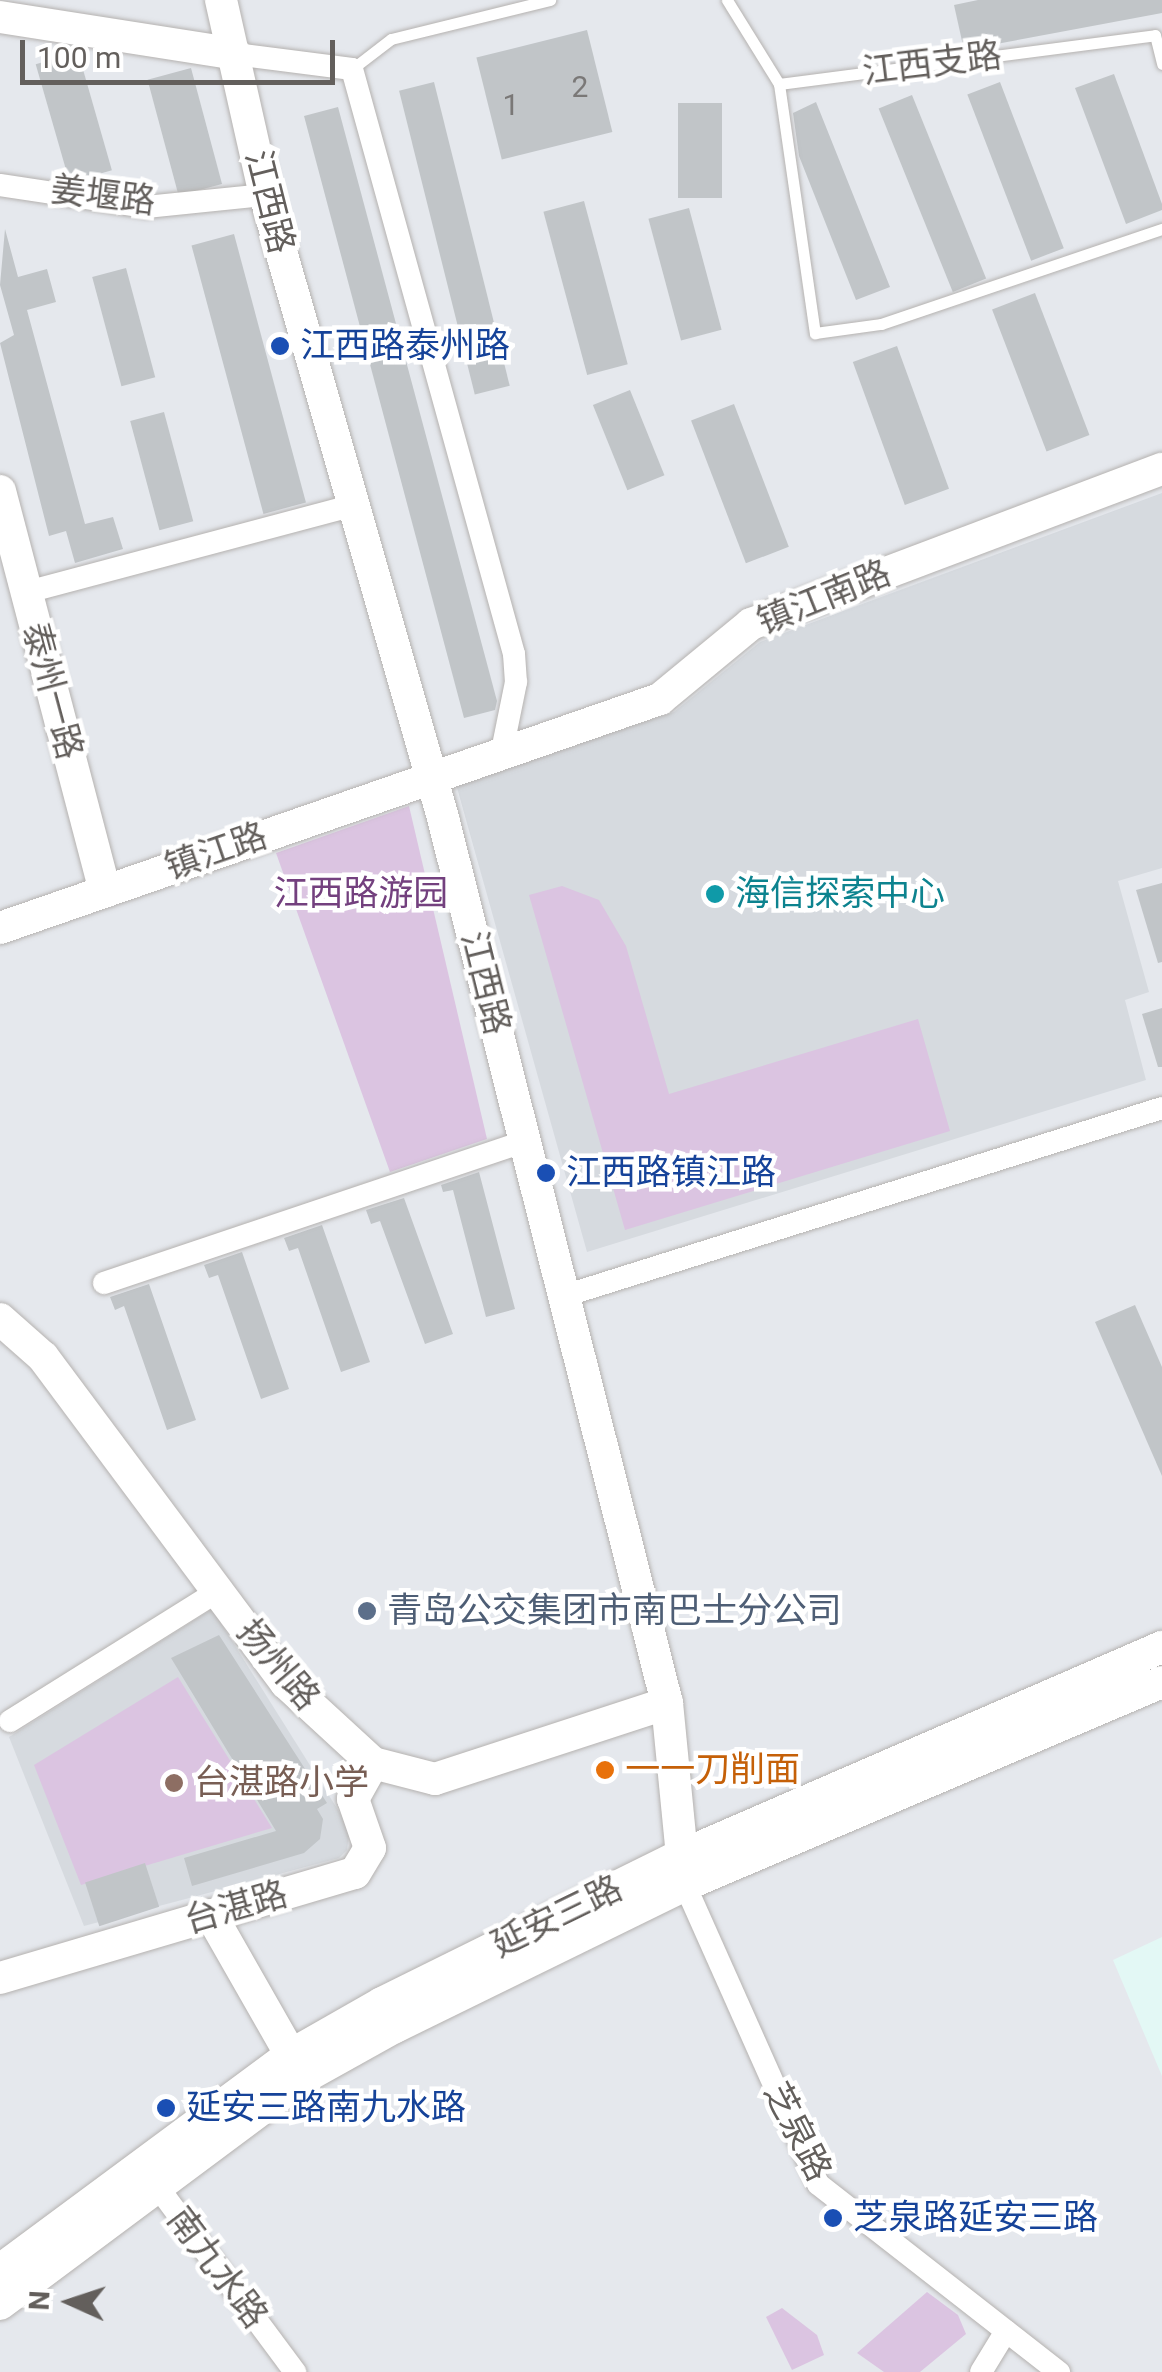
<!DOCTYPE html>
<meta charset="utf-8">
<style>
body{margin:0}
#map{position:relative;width:1162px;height:2372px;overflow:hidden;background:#e5e8ed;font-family:Roboto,"Noto Sans SC",sans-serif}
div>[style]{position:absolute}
.education>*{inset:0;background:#d6dadf}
.medical>*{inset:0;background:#e3f8f5}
.green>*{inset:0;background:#dbc4e1}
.building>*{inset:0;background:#c1c5c8;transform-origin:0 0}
.roads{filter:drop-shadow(0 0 2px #b5b2b0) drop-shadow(0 0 2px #b5b2b0)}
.lane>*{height:11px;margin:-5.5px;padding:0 5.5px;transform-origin:5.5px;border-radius:5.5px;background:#fff}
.street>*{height:22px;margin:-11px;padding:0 11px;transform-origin:11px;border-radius:11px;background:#fff}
.secondary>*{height:32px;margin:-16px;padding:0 16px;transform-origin:16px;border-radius:16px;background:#fff}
.dots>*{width:28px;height:28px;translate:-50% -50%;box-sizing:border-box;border:5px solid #fff;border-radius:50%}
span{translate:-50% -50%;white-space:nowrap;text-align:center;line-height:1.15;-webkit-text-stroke:9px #fff;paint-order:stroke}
.number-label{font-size:30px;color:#7a7877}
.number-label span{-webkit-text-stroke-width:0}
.street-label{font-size:35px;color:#635f5c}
.transit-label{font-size:35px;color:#164399}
.left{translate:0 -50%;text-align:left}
.park-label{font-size:35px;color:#73407e}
.culture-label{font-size:35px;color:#0d838f}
.service-label{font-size:35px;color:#4e5e75}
.food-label{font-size:35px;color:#c56008}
.education-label{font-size:35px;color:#785e54}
.north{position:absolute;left:20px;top:2252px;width:100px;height:100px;-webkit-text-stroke:8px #fff;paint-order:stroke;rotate:273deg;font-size:28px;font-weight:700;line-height:40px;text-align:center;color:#635f5c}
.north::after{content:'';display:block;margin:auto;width:35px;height:45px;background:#635f5c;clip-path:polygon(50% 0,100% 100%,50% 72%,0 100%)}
.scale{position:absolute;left:20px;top:40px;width:315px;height:45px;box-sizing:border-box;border:5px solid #635f5c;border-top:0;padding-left:12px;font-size:30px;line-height:35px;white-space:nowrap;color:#635f5c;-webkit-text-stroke:8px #fff;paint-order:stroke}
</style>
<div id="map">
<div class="education">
<div style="clip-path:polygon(1162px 493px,1162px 868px,1118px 881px,1149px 992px,1125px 1000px,1146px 1080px,587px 1252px,456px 784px,674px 712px,760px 642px)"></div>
<div style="clip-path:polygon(212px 1609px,350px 1829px,347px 1850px,339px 1858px,84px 1926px,9px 1737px)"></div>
</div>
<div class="medical">
<div style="clip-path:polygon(1162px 1937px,1162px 2076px,1113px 1960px)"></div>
</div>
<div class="green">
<div style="clip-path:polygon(409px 806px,487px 1139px,390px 1172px,276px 853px)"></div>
<div style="clip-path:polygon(562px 886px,599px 900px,626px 946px,669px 1094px,918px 1019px,950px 1131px,625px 1230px,529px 895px)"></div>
<div style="clip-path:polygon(178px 1677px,272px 1828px,81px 1885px,34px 1765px)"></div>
<div style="clip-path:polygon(927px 2292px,958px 2315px,966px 2334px,920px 2372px,884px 2372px,857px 2353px)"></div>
<div style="clip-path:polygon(782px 2308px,817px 2335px,824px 2355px,792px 2370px,766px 2317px)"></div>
</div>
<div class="building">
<div style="clip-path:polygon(978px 0,1162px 0,1162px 13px,964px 50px,954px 5px)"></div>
<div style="left:587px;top:30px;width:105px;height:114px;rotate:76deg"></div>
<div style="left:78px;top:52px;width:123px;height:44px;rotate:74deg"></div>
<div style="left:191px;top:68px;width:120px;height:45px;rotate:75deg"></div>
<div style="clip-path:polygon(1114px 74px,1162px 204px,1162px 210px,1126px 224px,1075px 88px)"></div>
<div style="left:434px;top:82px;width:313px;height:36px;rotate:76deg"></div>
<div style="left:1000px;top:82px;width:178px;height:35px;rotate:69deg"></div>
<div style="left:912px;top:95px;width:198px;height:36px;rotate:68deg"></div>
<div style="clip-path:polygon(816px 102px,890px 287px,856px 300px,799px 156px,793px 113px)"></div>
<div style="left:678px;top:103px;width:44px;height:95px"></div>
<div style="clip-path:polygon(338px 107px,497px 701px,495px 710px,464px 718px,304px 116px)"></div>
<div style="left:584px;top:201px;width:169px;height:42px;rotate:75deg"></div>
<div style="left:689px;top:208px;width:126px;height:42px;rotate:75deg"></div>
<div style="clip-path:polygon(5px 229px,18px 277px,47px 269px,56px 302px,27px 310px,85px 524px,113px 517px,123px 549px,75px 563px,66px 531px,49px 536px,0 343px,14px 335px,0 285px)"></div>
<div style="left:234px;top:234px;width:278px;height:44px;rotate:75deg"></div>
<div style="left:126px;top:268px;width:113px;height:35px;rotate:75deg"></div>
<div style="left:1035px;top:293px;width:152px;height:46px;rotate:69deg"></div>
<div style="left:897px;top:346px;width:152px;height:47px;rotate:70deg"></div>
<div style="left:630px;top:390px;width:92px;height:40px;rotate:68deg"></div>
<div style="left:734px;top:404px;width:153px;height:46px;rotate:69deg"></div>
<div style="left:164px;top:412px;width:113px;height:35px;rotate:75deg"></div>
<div style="clip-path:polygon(1162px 883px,1162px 962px,1158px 963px,1136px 890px)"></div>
<div style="clip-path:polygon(1162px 1008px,1162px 1067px,1158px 1067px,1142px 1014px)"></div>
<div style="clip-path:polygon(479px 1172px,515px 1309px,486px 1317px,453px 1190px,443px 1192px,441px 1185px)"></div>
<div style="clip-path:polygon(404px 1198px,453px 1334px,425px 1344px,380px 1221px,371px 1224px,366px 1210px)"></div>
<div style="clip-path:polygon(322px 1225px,370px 1362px,341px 1372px,298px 1248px,289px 1251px,284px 1238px)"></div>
<div style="clip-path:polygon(242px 1252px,289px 1389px,261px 1399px,218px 1275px,209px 1278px,204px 1265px)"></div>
<div style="clip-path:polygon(149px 1284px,196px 1420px,167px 1430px,124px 1306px,115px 1310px,110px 1297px)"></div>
<div style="clip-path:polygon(1135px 1305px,1162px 1367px,1162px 1476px,1095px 1322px)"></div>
<div style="clip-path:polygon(219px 1635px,327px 1803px,317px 1809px,323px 1819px,320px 1839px,304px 1853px,192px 1886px,184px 1858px,276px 1831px,171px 1658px)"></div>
<div style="left:145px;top:1863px;width:46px;height:63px;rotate:72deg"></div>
</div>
<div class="roads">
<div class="lane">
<div style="left:727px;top:0;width:99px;rotate:58.2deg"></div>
<div style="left:779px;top:84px;width:379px;rotate:-7.4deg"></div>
<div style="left:1155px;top:35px;width:30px;rotate:76deg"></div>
<div style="left:352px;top:69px;width:49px;rotate:-37.6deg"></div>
<div style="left:391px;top:39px;width:164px;rotate:-13.8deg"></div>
<div style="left:779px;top:84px;width:252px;rotate:81.8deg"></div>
<div style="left:815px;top:333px;width:67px;rotate:-7.8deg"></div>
<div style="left:881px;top:324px;width:297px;rotate:-18.7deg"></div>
</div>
<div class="street">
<div style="left:235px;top:54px;width:118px;rotate:7.3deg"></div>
<div style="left:352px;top:69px;width:607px;rotate:74.52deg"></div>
<div style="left:514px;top:654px;width:28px;rotate:86deg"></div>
<div style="left:516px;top:682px;width:70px;rotate:101.5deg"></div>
<div style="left:0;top:185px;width:148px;rotate:8.6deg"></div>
<div style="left:146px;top:207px;width:120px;rotate:-5.8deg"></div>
<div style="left:27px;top:592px;width:337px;rotate:-14.9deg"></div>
<div style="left:104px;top:1283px;width:444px;rotate:-18.6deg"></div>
<div style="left:564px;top:1296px;width:627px;rotate:-17.45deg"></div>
<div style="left:10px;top:1721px;width:245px;rotate:-32deg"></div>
<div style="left:685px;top:1885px;width:327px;rotate:66deg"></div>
<div style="left:818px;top:2184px;width:306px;rotate:38deg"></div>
<div style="left:151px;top:2178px;width:242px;rotate:53.4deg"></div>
<div style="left:981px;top:2372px;width:48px;rotate:-58.6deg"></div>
</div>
<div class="secondary">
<div style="left:221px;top:0;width:200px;rotate:77.3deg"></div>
<div style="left:265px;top:195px;width:648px;rotate:74.05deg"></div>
<div style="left:443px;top:818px;width:913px;rotate:75.8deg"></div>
<div style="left:667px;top:1703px;width:183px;rotate:84.4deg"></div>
<div style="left:0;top:17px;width:238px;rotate:8.9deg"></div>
<div style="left:0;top:491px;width:414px;rotate:75.3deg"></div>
<div style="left:0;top:928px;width:699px;rotate:-19.14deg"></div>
<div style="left:660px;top:699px;width:118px;rotate:-39.5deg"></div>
<div style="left:751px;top:624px;width:439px;rotate:-20.7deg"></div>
<div style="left:0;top:1319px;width:57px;rotate:41.5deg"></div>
<div style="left:43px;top:1357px;width:407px;rotate:53.3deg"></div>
<div style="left:286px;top:1683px;width:118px;rotate:42.6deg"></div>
<div style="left:373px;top:1763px;width:64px;rotate:14.5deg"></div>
<div style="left:435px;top:1779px;width:244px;rotate:-18.1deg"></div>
<div style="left:211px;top:1915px;width:161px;rotate:60.3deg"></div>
<div style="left:0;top:1978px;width:370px;rotate:-16.5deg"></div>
<div style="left:355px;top:1873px;width:29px;rotate:-59deg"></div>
<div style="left:370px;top:1848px;width:52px;rotate:-109.1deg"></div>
<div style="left:353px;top:1799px;width:41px;rotate:-60.9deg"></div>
<div style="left:0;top:2270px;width:362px;rotate:-36.5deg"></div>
<div style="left:291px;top:2055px;width:105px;rotate:-29.7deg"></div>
<div style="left:382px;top:2003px;width:330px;rotate:-26.3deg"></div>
<div style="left:678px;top:1857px;width:528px;rotate:-23.46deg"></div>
<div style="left:0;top:2304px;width:380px;rotate:-36.7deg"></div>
<div style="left:305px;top:2077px;width:103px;rotate:-29.1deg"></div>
<div style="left:395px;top:2027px;width:323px;rotate:-26.1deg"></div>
<div style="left:685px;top:1885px;width:518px;rotate:-23.05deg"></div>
</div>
</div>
<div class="dots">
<div style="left:280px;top:346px;background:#1a4fb4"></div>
<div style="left:715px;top:894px;background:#0f9aa8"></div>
<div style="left:546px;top:1173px;background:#1a4fb4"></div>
<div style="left:367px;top:1611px;background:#5c6f8a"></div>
<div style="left:605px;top:1770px;background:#e8710a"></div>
<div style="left:174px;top:1783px;background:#8d6e63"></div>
<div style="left:166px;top:2108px;background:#1a4fb4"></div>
<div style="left:833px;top:2218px;background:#1a4fb4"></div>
</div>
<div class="number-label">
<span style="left:580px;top:87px">2</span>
<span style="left:511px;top:105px">1</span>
</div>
<div class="street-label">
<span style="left:932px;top:64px;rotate:-7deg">江西支路</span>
<span style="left:103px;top:196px;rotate:7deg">姜堰路</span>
<span style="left:269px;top:202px;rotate:76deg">江西路</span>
<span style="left:824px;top:598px;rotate:-22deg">镇江南路</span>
<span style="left:52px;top:691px;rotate:75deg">泰州一路</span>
<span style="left:216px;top:852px;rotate:-19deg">镇江路</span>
<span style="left:485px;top:983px;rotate:76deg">江西路</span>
<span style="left:278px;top:1665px;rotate:50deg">扬州路</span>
<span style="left:236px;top:1908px;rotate:-16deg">台湛路</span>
<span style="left:557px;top:1917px;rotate:-26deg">延安三路</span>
<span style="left:797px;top:2132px;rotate:63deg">芝泉路</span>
<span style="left:217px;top:2268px;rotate:53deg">南九水路</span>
</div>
<div class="transit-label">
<span class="left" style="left:300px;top:346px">江西路泰州路</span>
<span class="left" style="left:566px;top:1173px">江西路镇江路</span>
<span class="left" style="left:186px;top:2108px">延安三路南九水路</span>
<span class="left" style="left:853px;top:2218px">芝泉路延安三路</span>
</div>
<div class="park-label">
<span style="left:361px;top:894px">江西路游园</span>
</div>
<div class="culture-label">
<span class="left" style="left:735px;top:894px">海信探索中心</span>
</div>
<div class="service-label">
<span class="left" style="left:387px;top:1611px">青岛公交集团市南巴士分公司</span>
</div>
<div class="food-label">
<span class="left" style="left:625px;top:1770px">一一刀削面</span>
</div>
<div class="education-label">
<span class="left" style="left:194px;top:1783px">台湛路小学</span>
</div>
<div class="north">N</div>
<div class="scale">100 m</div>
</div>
